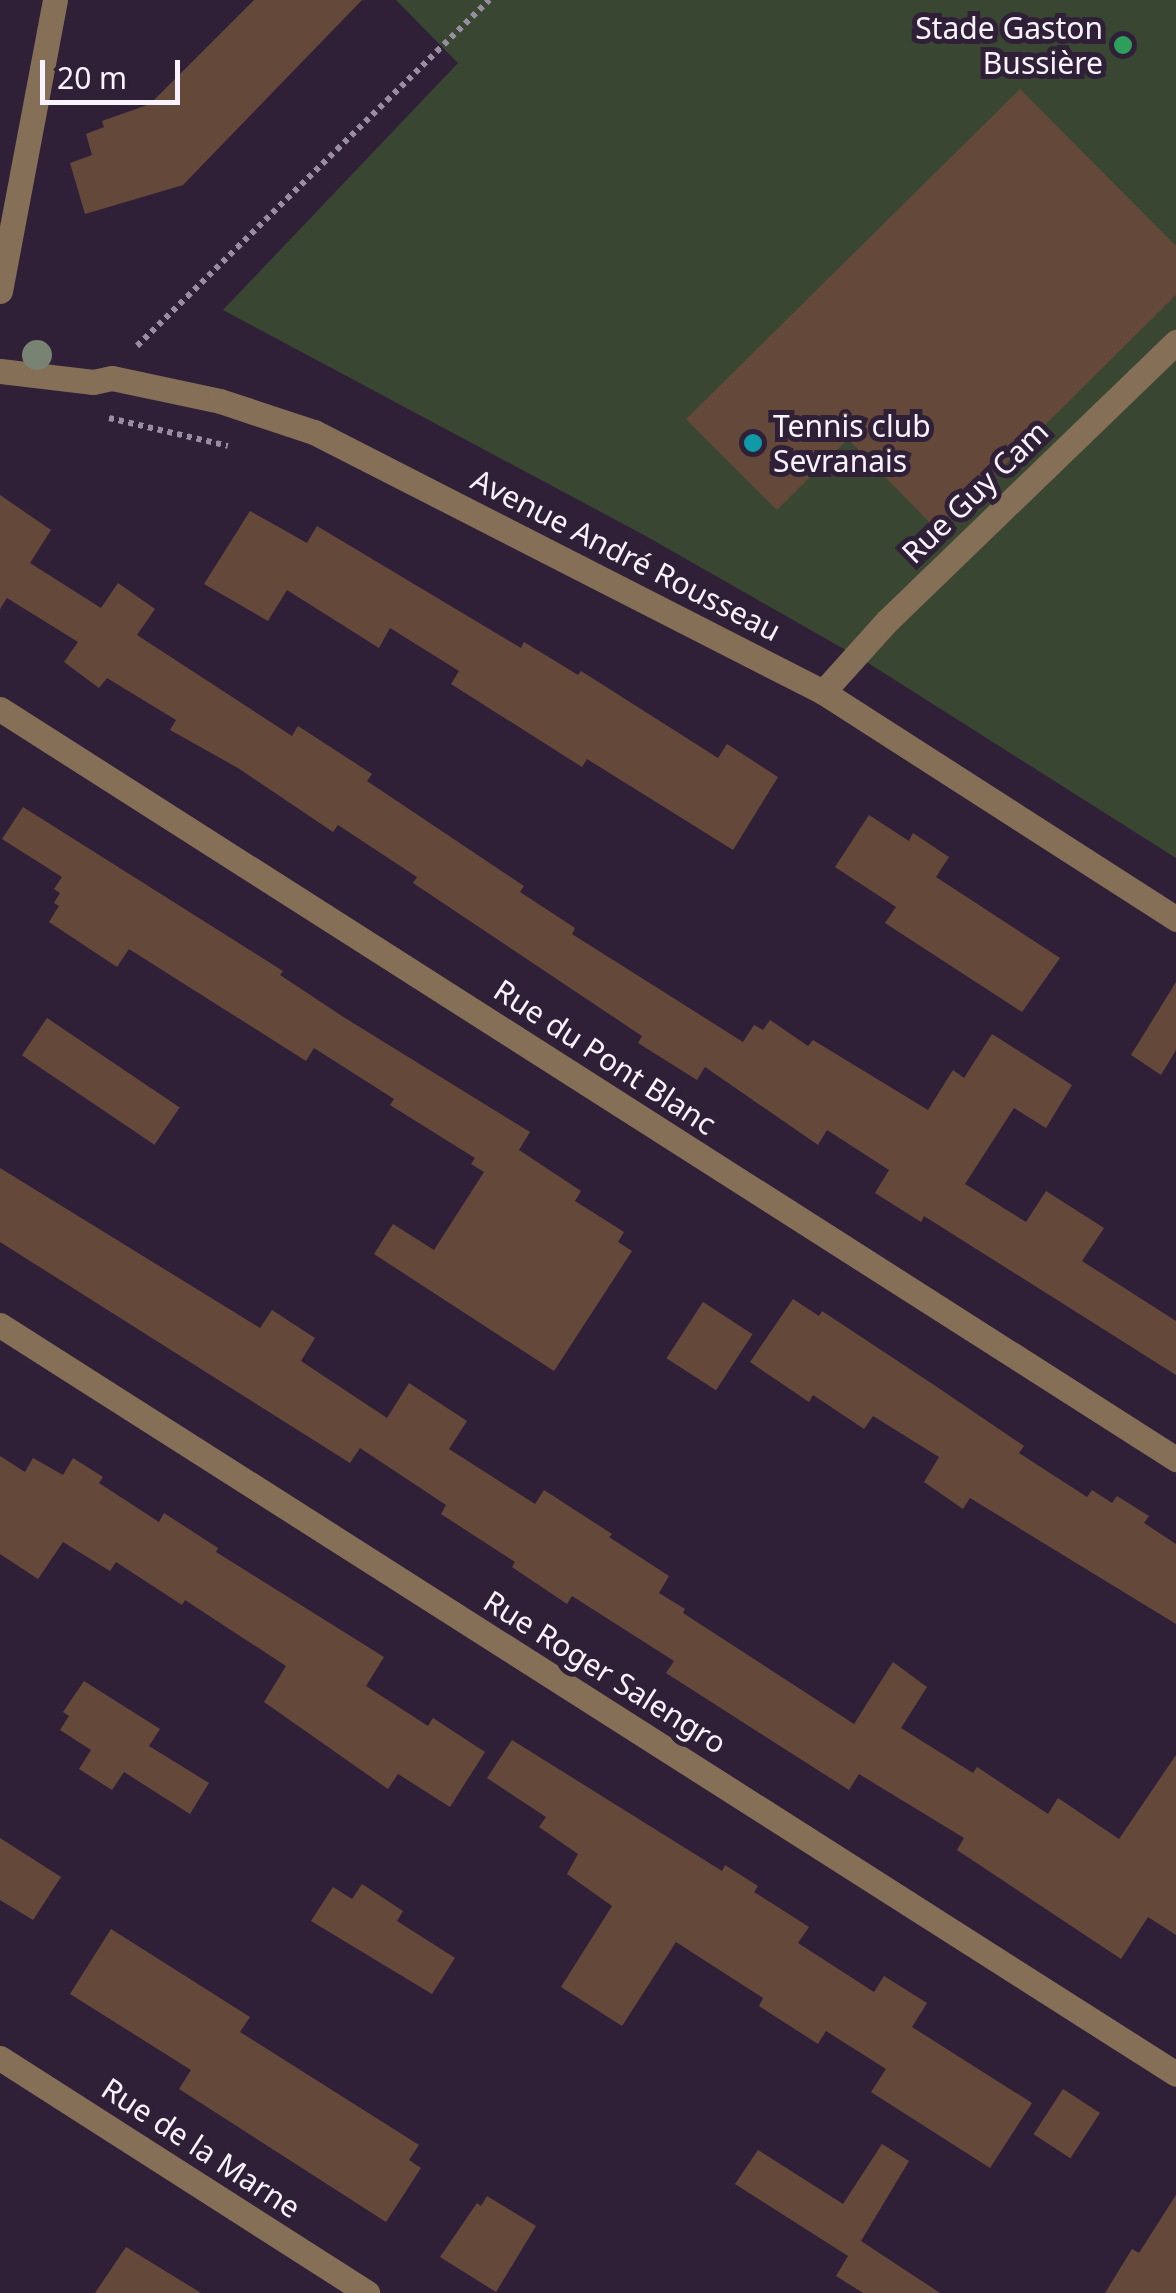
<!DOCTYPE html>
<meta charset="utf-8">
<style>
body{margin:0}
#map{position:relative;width:1176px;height:2293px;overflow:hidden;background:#2f2038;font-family:"Noto Sans",sans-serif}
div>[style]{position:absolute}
.green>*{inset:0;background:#394732}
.building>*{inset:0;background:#64493b;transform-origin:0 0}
.path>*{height:6px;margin-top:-3px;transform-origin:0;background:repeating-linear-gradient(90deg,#998ea1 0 5px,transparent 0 10px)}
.minor>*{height:25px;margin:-12.5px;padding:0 12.5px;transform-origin:12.5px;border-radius:12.5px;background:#856f56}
.trees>*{width:30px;height:30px;margin:-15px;border-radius:50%;background:#788373}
.dots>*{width:28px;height:28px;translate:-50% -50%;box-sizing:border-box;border:5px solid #2f2038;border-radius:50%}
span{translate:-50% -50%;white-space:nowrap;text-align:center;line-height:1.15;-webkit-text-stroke:10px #2f2038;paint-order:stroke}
.poi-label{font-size:30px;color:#f9f2ff}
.right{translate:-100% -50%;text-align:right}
.left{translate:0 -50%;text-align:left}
.street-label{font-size:30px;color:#f9f2ff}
.scale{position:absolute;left:40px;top:60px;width:140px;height:45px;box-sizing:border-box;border:5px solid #f9f2ff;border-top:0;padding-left:12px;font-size:30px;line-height:35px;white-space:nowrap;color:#f9f2ff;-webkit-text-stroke:8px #2f2038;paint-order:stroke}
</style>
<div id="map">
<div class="green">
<div style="clip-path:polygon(396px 0,1176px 0,1176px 858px,865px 661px,644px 535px,223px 310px,458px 63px)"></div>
</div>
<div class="building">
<div style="clip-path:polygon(254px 0,362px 0,183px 185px,85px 214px,70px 163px,92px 155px,86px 134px,104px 127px,102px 121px,150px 104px)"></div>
<div style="clip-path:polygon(1020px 89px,1176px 246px,1176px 295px,938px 531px,848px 439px,777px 510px,686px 419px)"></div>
<div style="clip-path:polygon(0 495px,51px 530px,30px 563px,101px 608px,118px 583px,155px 609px,137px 635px,292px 736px,298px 726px,372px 774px,367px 781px,524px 886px,520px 892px,575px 928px,572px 934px,743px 1042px,754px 1025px,763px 1030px,770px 1020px,808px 1046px,813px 1040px,928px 1110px,953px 1070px,964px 1078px,992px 1034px,1072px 1085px,1046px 1128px,1014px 1108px,965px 1184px,1026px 1222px,1046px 1191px,1104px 1228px,1082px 1261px,1176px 1321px,1176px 1375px,924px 1216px,921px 1222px,875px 1193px,889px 1170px,827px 1130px,818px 1145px,705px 1067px,697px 1080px,638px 1043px,642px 1036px,413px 883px,417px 877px,338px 825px,333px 832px,238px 768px,170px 730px,176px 720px,107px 678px,99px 688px,64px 662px,78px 642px,7px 598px,0 609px)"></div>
<div style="clip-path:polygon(250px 511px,307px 543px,317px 526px,521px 648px,524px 642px,578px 675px,581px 671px,718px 758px,727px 744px,778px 777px,733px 850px,587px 759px,582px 767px,451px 684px,459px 671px,390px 628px,379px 648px,287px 590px,268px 621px,204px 584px)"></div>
<div style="clip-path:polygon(23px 807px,283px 971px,280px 975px,345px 1018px,530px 1132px,519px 1150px,581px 1191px,575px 1201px,624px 1232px,618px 1242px,632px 1251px,554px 1371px,374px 1254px,393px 1224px,434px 1250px,484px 1172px,471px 1164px,475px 1158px,390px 1105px,394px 1099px,314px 1048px,306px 1061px,129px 949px,117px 967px,49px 922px,59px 906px,54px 903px,60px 893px,54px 889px,62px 877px,2px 839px)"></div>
<div style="clip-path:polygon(869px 815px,909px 841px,913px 833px,949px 857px,936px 877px,1060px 958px,1022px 1012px,885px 923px,896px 907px,835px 867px)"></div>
<div style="clip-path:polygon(1176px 982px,1176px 1050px,1161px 1075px,1131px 1055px)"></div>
<div style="left:47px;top:1018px;width:160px;height:45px;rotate:34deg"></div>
<div style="clip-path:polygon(0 1168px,260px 1328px,272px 1310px,315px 1338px,301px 1361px,387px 1418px,409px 1383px,467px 1421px,449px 1449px,535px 1504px,544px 1490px,612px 1534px,609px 1537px,669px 1576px,659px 1593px,685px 1609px,683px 1613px,854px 1724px,893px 1662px,927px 1687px,901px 1728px,973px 1773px,977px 1767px,1048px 1814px,1058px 1798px,1119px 1839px,1176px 1755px,1176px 1935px,1148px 1917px,1121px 1959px,957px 1850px,964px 1838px,859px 1774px,849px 1790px,666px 1673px,674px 1661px,572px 1596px,567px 1604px,512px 1567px,515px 1562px,441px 1514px,446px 1505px,360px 1448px,350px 1463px,0 1242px)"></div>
<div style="clip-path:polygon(793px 1299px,819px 1316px,822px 1311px,937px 1387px,1024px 1446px,1019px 1453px,1087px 1497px,1092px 1490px,1112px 1503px,1117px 1496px,1149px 1516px,1144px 1523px,1176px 1544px,1176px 1624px,970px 1498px,963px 1509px,924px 1482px,939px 1457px,873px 1416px,864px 1429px,813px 1395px,809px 1402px,750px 1362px)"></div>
<div style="left:703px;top:1302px;width:59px;height:67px;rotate:33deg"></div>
<div style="clip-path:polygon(0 1456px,25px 1472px,33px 1458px,63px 1475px,73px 1458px,103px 1477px,99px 1483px,159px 1522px,164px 1513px,218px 1548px,216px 1552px,384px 1657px,366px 1686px,428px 1726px,433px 1718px,485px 1752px,450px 1807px,398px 1774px,388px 1789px,264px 1702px,286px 1666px,185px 1600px,182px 1605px,116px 1562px,110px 1571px,63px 1542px,38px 1579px,0 1554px)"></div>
<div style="clip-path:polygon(84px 1681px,160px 1729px,149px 1746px,209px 1783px,190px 1814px,124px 1772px,112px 1790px,79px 1769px,91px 1750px,60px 1730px,69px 1716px,63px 1712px)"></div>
<div style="clip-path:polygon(512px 1740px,722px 1871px,725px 1865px,758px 1886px,754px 1892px,809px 1927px,798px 1943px,874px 1992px,884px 1976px,927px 2003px,912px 2027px,1032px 2103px,990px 2168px,871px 2092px,886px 2069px,826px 2031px,818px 2044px,759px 2006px,763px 1998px,676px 1942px,622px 2026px,561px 1987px,612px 1906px,567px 1874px,578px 1854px,539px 1827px,546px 1817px,487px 1778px)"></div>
<div style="clip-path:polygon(0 1838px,61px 1877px,33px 1920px,0 1900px)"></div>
<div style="clip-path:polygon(362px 1884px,403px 1911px,397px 1921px,455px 1958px,432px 1994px,311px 1921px,333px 1887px,352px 1899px)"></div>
<div style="clip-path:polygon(111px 1929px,250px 2017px,240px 2032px,419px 2145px,409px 2160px,421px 2168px,386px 2222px,179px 2089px,191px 2070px,70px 1994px)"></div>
<div style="left:1063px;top:2089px;width:44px;height:54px;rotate:33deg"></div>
<div style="clip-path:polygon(882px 2144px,909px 2161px,861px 2241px,940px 2293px,863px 2293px,836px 2276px,848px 2256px,735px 2184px,758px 2150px,843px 2204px)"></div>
<div style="clip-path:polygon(1176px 2195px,1176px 2293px,1105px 2293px,1132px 2249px,1139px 2253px)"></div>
<div style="clip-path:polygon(487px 2196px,536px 2226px,496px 2292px,440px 2257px,477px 2203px,481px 2206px)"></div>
<div style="clip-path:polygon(126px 2247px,201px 2293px,95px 2293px)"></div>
</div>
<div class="path">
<div style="left:137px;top:346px;width:494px;rotate:-44.5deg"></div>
<div style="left:109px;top:418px;width:122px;rotate:13.2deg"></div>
</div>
<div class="minor">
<div style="left:0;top:291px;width:296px;rotate:-79.3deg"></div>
<div style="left:0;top:371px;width:94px;rotate:6.7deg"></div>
<div style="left:93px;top:382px;width:19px;rotate:-12deg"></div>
<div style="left:112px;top:378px;width:110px;rotate:12deg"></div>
<div style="left:220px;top:401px;width:99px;rotate:18.3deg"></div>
<div style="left:314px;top:432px;width:572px;rotate:27.06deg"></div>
<div style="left:823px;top:692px;width:420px;rotate:32.7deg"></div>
<div style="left:823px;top:692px;width:96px;rotate:-48deg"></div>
<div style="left:887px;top:621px;width:402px;rotate:-44deg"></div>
<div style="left:0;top:709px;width:1395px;rotate:32.53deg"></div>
<div style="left:0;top:1325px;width:1394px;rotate:32.49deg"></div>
<div style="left:0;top:2058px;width:436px;rotate:32.6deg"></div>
</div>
<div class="trees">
<div style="left:37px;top:355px"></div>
</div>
<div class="dots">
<div style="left:1123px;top:45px;background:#2e9e5b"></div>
<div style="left:753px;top:443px;background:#0f9aa8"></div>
</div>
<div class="poi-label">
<span class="right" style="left:1103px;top:45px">Stade Gaston<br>Bussière</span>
<span class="left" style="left:773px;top:443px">Tennis club<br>Sevranais</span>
</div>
<div class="street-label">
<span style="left:975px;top:492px;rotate:-44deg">Rue Guy Cam</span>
<span style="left:626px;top:555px;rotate:27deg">Avenue André Rousseau</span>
<span style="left:605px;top:1057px;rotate:33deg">Rue du Pont Blanc</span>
<span style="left:605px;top:1672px;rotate:32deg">Rue Roger Salengro</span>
<span style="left:201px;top:2148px;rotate:33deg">Rue de la Marne</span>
</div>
<div class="scale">20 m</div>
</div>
